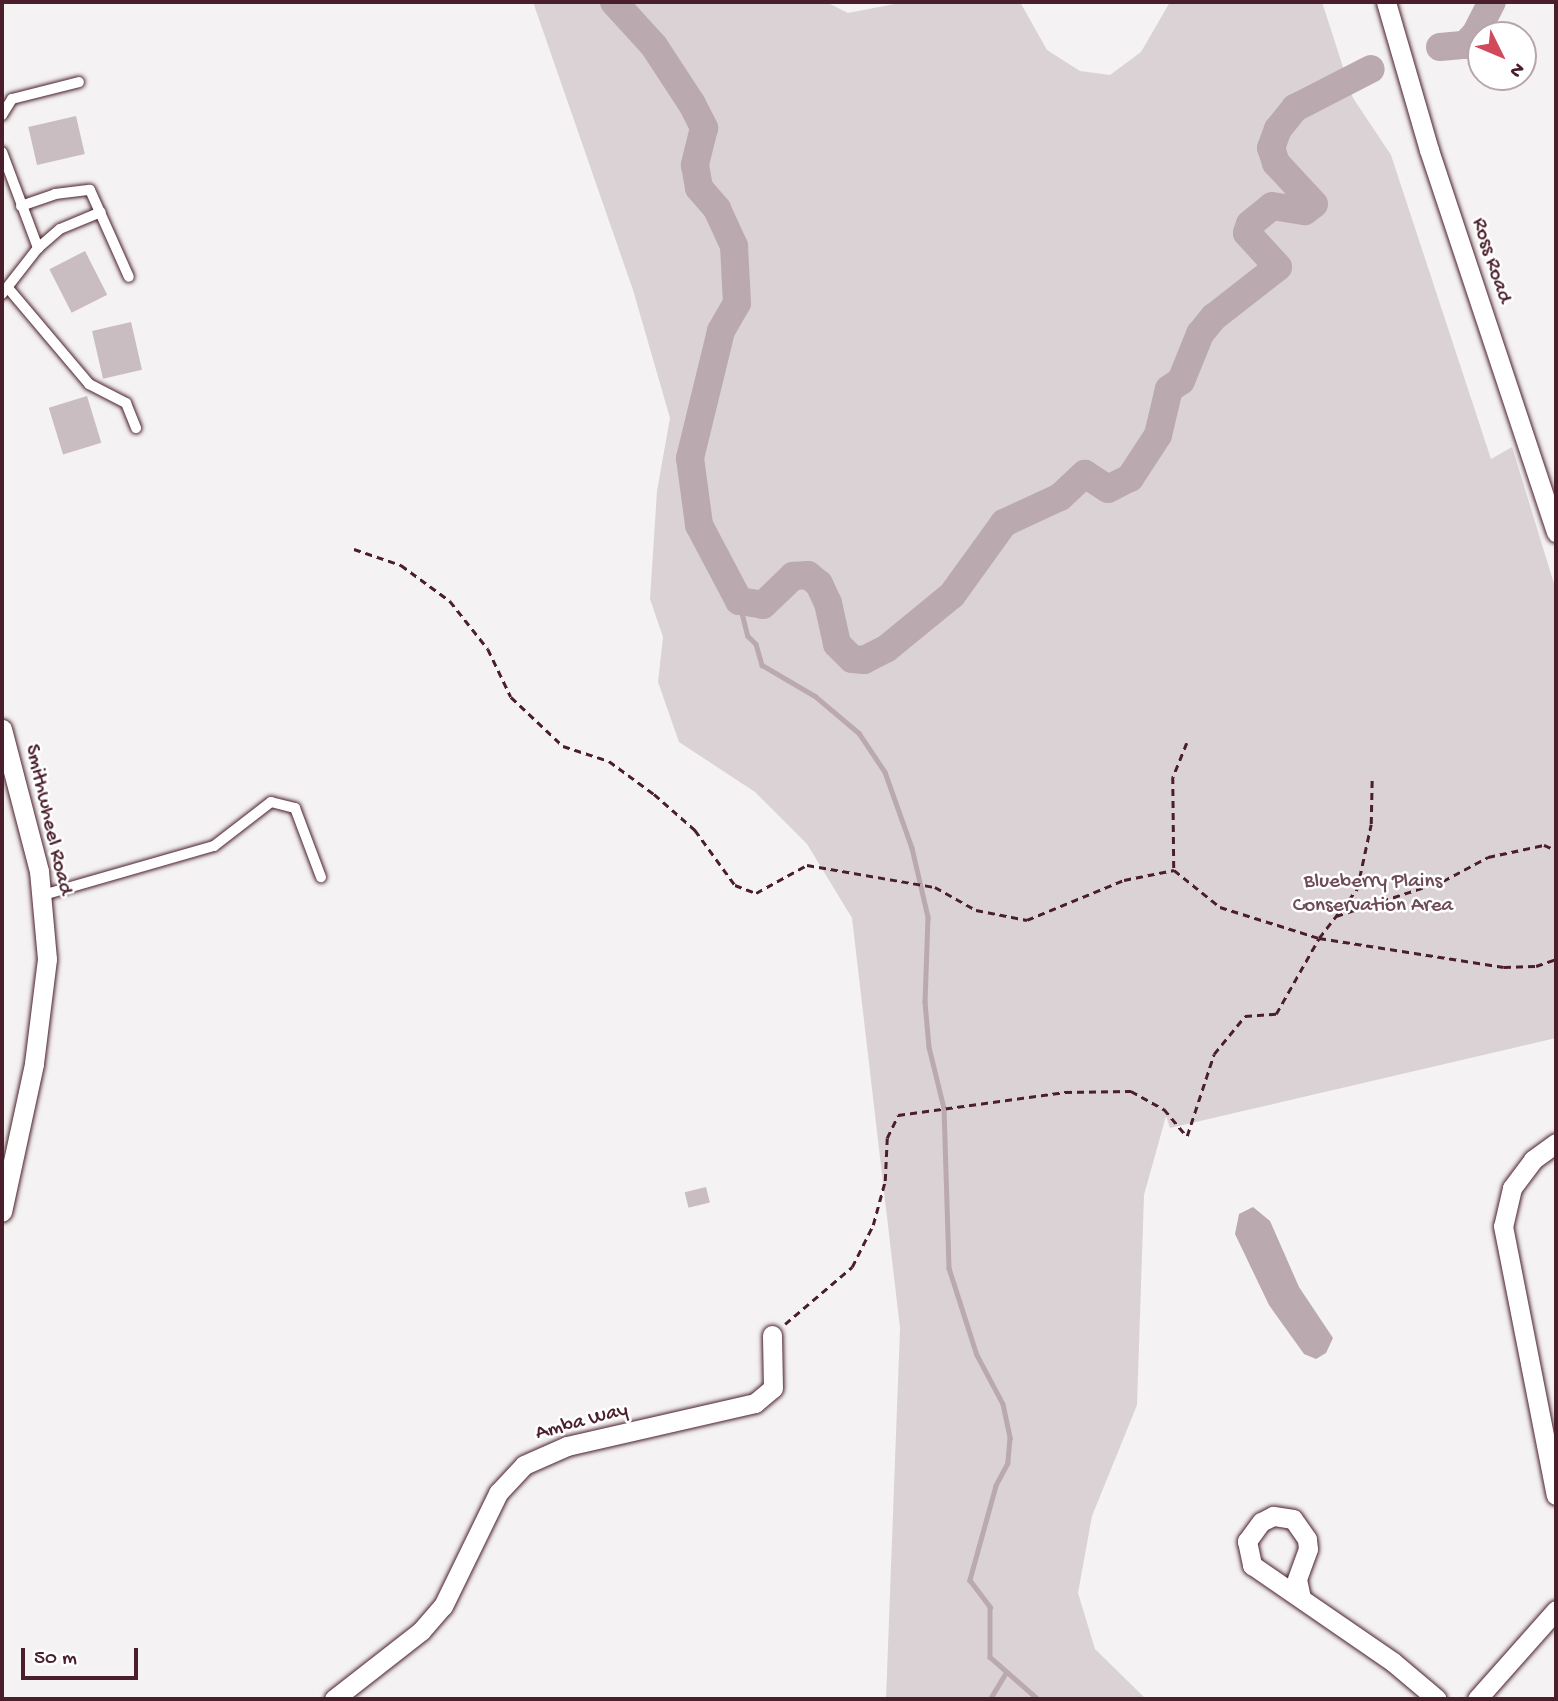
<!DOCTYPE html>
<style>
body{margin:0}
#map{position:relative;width:1558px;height:1701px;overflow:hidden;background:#f4f2f2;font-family:"Gochi Hand",sans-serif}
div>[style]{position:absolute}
.green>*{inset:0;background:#dbd2d5}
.water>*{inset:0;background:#baa9ae}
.stream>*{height:4.5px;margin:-2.25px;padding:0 2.25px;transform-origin:2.25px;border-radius:2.25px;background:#baa9ae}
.river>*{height:28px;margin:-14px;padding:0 14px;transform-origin:14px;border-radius:14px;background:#baa9ae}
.building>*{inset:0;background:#cabdc1;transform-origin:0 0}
.path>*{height:2.5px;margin-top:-1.25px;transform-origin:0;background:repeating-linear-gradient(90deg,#4a1f2b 0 7px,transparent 0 12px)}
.roads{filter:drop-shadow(0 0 2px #4a1f2b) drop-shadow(0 0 2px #4a1f2b)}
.lane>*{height:10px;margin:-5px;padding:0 5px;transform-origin:5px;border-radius:5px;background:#fff}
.street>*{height:19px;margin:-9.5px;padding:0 9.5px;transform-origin:9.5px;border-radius:9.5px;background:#fff}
span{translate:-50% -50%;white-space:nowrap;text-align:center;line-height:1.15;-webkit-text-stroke:5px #fff;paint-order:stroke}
.street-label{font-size:21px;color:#4a1f2b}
.park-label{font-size:21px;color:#6e4c56}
.frame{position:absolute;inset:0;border:4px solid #4a1f2b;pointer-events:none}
.north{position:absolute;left:1467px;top:21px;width:70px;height:70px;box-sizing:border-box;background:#fff;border:2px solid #b7a5aa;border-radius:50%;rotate:133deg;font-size:19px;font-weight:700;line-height:28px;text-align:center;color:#4a1f2b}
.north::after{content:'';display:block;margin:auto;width:24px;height:32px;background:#d1495b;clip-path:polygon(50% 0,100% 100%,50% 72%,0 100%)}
.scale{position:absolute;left:21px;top:1648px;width:117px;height:32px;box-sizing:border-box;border:4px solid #4a1f2b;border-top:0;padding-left:9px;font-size:21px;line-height:24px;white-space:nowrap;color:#4a1f2b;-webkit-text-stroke:5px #fff;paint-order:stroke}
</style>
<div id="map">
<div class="green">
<div style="clip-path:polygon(533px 2px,826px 2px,848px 13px,905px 2px,1020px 2px,1047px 50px,1080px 71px,1110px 75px,1141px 52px,1170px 2px,1322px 2px,1353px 98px,1391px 155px,1491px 459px,1512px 447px,1556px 590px,1556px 1038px,1170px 1128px,1166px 1116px,1144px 1195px,1137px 1405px,1092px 1516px,1078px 1593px,1095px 1649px,1146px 1699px,886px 1699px,900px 1328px,852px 918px,807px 844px,755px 792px,679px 742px,658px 682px,663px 637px,650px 599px,657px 491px,670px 418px,633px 290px)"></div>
</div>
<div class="water">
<div style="clip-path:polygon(1253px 1207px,1270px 1221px,1299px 1287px,1333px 1338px,1326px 1353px,1316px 1359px,1304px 1354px,1269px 1305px,1235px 1234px,1239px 1214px)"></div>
</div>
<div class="stream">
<div style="left:739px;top:601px;width:36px;rotate:76deg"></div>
<div style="left:748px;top:636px;width:11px;rotate:45deg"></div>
<div style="left:756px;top:644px;width:22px;rotate:74deg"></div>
<div style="left:762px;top:665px;width:61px;rotate:30.3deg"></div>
<div style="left:815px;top:696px;width:57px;rotate:40.1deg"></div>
<div style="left:859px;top:733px;width:47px;rotate:56.3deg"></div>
<div style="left:885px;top:772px;width:81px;rotate:70.4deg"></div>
<div style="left:912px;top:848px;width:71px;rotate:76.9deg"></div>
<div style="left:928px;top:917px;width:85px;rotate:92deg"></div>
<div style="left:925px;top:1002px;width:45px;rotate:84.9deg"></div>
<div style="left:929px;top:1047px;width:63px;rotate:76.2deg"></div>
<div style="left:944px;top:1108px;width:160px;rotate:88.2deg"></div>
<div style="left:949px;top:1268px;width:91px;rotate:72.2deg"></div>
<div style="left:977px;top:1355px;width:55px;rotate:62deg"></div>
<div style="left:1003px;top:1404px;width:35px;rotate:78deg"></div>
<div style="left:1010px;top:1438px;width:25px;rotate:95deg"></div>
<div style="left:1008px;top:1463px;width:26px;rotate:118deg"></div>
<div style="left:996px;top:1486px;width:98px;rotate:105.5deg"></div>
<div style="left:970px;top:1580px;width:34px;rotate:53deg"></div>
<div style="left:990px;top:1607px;width:50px;rotate:90deg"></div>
<div style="left:990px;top:1657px;width:64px;rotate:41.2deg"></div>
<div style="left:990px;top:1699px;width:31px;rotate:-59deg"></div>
</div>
<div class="river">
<div style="left:614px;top:2px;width:59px;rotate:47.7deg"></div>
<div style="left:654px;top:46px;width:69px;rotate:56.8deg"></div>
<div style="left:692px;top:104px;width:27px;rotate:63deg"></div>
<div style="left:704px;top:128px;width:38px;rotate:104deg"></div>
<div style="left:695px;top:165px;width:23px;rotate:80deg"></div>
<div style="left:699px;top:188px;width:28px;rotate:49deg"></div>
<div style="left:717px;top:209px;width:41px;rotate:65.3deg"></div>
<div style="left:734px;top:246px;width:57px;rotate:87deg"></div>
<div style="left:737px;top:303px;width:32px;rotate:120deg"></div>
<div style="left:721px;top:331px;width:131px;rotate:103.7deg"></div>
<div style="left:690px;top:458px;width:68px;rotate:82.3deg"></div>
<div style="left:699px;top:525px;width:86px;rotate:62.2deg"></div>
<div style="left:739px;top:601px;width:24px;rotate:9deg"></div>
<div style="left:763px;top:605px;width:42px;rotate:-44deg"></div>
<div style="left:793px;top:576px;width:15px;rotate:-4deg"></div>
<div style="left:808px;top:575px;width:14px;rotate:39deg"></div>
<div style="left:819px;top:584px;width:21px;rotate:65deg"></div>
<div style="left:828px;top:603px;width:42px;rotate:77.6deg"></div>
<div style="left:837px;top:644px;width:21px;rotate:45deg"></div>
<div style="left:852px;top:659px;width:12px;rotate:5deg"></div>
<div style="left:864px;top:660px;width:25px;rotate:-27deg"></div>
<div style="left:886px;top:649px;width:85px;rotate:-39.3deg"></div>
<div style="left:952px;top:595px;width:89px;rotate:-54.2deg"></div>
<div style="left:1004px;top:523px;width:62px;rotate:-24.9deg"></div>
<div style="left:1060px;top:497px;width:34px;rotate:-43deg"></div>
<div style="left:1085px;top:474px;width:27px;rotate:33deg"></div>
<div style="left:1108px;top:489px;width:25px;rotate:-27deg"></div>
<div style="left:1130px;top:478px;width:51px;rotate:-56.9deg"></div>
<div style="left:1158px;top:435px;width:47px;rotate:-76.6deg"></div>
<div style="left:1169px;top:389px;width:14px;rotate:-34deg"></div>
<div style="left:1181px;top:381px;width:51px;rotate:-68deg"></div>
<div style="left:1200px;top:334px;width:22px;rotate:-51deg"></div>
<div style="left:1214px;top:317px;width:81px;rotate:-38deg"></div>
<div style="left:1278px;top:267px;width:46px;rotate:-132.4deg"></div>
<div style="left:1247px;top:233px;width:9px;rotate:-72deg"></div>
<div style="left:1250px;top:224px;width:28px;rotate:-39deg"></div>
<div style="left:1272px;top:206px;width:33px;rotate:9deg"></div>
<div style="left:1305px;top:211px;width:11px;rotate:-38deg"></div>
<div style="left:1314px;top:204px;width:56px;rotate:-132.8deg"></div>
<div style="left:1276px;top:163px;width:16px;rotate:-108deg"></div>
<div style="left:1271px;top:148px;width:20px;rotate:-70deg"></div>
<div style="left:1278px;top:129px;width:27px;rotate:-51deg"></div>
<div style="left:1295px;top:108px;width:85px;rotate:-27.2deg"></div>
<div style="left:1440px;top:47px;width:25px;rotate:-5deg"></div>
<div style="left:1465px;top:45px;width:16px;rotate:-47deg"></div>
<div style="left:1476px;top:33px;width:35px;rotate:-63deg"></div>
</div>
<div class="building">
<div style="left:76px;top:116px;width:39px;height:49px;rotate:77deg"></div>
<div style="left:85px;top:251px;width:49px;height:40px;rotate:63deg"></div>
<div style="left:131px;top:322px;width:49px;height:40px;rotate:77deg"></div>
<div style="left:87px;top:396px;width:49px;height:40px;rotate:73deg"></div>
<div style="left:706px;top:1187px;width:16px;height:22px;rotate:76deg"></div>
</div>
<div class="path">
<div style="left:354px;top:549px;width:50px;rotate:18.8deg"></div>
<div style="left:401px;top:565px;width:61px;rotate:36.3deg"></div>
<div style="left:450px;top:601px;width:61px;rotate:51.6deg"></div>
<div style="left:488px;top:649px;width:53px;rotate:64.4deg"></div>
<div style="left:511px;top:697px;width:71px;rotate:43.3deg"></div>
<div style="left:563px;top:746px;width:48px;rotate:18.1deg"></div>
<div style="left:609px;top:761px;width:56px;rotate:36.3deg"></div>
<div style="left:654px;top:794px;width:55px;rotate:41.3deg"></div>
<div style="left:695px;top:830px;width:68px;rotate:54deg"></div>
<div style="left:735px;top:885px;width:22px;rotate:21deg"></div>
<div style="left:756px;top:893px;width:58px;rotate:-28.8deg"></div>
<div style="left:807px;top:865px;width:130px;rotate:9.8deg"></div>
<div style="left:935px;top:887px;width:47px;rotate:29.3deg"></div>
<div style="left:976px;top:910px;width:52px;rotate:11.1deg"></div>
<div style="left:1027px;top:920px;width:105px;rotate:-22.4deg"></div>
<div style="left:1124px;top:880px;width:51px;rotate:-11.3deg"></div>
<div style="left:1187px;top:743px;width:37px;rotate:112deg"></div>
<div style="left:1173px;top:777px;width:93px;rotate:89.4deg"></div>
<div style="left:1174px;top:870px;width:59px;rotate:38.8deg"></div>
<div style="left:1220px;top:907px;width:104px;rotate:17.4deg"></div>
<div style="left:1319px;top:938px;width:62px;rotate:-52.2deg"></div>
<div style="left:1357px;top:889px;width:66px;rotate:-77.8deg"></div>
<div style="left:1371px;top:824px;width:47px;rotate:-88.8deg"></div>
<div style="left:1336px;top:916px;width:113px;rotate:-18.1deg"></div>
<div style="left:1443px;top:881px;width:51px;rotate:-28.1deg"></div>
<div style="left:1488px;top:857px;width:57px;rotate:-12.1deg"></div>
<div style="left:1544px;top:845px;width:13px;rotate:23deg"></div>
<div style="left:1187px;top:1136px;width:86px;rotate:-71.8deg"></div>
<div style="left:1214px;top:1054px;width:49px;rotate:-50.8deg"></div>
<div style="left:1245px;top:1016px;width:31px;rotate:-4deg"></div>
<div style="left:1276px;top:1014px;width:87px;rotate:-60.5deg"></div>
<div style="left:1319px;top:938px;width:187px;rotate:8.9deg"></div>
<div style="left:1504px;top:967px;width:32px;rotate:-2deg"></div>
<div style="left:1536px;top:966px;width:21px;rotate:-19deg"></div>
<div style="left:785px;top:1324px;width:88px;rotate:-40.4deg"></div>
<div style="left:852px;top:1267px;width:47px;rotate:-63.4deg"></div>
<div style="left:873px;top:1225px;width:46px;rotate:-74.7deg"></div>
<div style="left:885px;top:1181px;width:43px;rotate:-87.3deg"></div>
<div style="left:887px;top:1138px;width:25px;rotate:-64deg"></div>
<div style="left:898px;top:1115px;width:169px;rotate:-7.8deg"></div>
<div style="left:1065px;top:1092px;width:66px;rotate:-0.9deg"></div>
<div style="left:1131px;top:1091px;width:38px;rotate:29deg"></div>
<div style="left:1164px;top:1109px;width:35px;rotate:50deg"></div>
</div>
<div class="roads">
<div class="lane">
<div style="left:2px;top:115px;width:19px;rotate:-58deg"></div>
<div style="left:12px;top:99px;width:69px;rotate:-14.2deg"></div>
<div style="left:2px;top:152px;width:103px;rotate:69.4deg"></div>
<div style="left:21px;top:206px;width:36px;rotate:-19deg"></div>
<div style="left:55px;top:194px;width:35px;rotate:-7deg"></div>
<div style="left:90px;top:190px;width:95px;rotate:65.9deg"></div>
<div style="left:8px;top:288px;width:126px;rotate:49.8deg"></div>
<div style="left:89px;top:384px;width:42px;rotate:27.2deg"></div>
<div style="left:126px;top:403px;width:27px;rotate:68deg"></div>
<div style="left:2px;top:294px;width:58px;rotate:-52deg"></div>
<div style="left:38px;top:248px;width:29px;rotate:-41deg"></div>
<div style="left:60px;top:229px;width:44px;rotate:-22.5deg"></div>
<div style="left:43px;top:895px;width:178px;rotate:-16deg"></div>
<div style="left:214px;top:846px;width:72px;rotate:-37.7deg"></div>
<div style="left:271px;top:802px;width:25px;rotate:14deg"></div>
<div style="left:295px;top:808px;width:74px;rotate:69.4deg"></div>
</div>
<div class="street">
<div style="left:1386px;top:2px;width:154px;rotate:73.8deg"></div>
<div style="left:1429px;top:150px;width:403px;rotate:71.6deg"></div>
<div style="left:2px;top:729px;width:147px;rotate:75.4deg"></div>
<div style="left:39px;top:871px;width:88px;rotate:84.8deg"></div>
<div style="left:47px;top:959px;width:106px;rotate:97.1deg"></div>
<div style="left:34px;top:1064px;width:151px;rotate:102.2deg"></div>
<div style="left:1556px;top:1143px;width:29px;rotate:144deg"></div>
<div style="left:1533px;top:1160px;width:35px;rotate:127deg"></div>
<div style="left:1512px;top:1188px;width:39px;rotate:103deg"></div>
<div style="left:1503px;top:1226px;width:274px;rotate:78.9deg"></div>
<div style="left:1301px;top:1598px;width:19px;rotate:-102deg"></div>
<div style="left:1297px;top:1579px;width:32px;rotate:-70deg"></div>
<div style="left:1308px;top:1549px;width:10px;rotate:-96deg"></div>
<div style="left:1307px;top:1539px;width:24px;rotate:-125deg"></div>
<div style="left:1293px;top:1519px;width:20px;rotate:-171deg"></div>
<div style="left:1273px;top:1516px;width:13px;rotate:153deg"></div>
<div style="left:1261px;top:1522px;width:24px;rotate:126deg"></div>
<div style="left:1247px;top:1541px;width:25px;rotate:78deg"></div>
<div style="left:1252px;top:1565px;width:171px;rotate:34.5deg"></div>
<div style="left:1393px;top:1662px;width:57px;rotate:40.1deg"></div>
<div style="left:334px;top:1699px;width:110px;rotate:-38deg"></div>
<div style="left:421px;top:1631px;width:33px;rotate:-49deg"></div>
<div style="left:443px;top:1606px;width:126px;rotate:-64deg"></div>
<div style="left:498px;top:1493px;width:38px;rotate:-47deg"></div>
<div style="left:524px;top:1465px;width:47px;rotate:-23.8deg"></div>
<div style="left:567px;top:1446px;width:193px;rotate:-12.9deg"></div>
<div style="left:755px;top:1403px;width:23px;rotate:-40deg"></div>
<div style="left:773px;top:1388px;width:53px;rotate:-91.1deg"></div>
<div style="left:1477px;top:1699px;width:119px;rotate:-48.4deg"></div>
</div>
</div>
<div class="street-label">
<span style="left:1490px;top:261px;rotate:72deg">Ross Road</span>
<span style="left:47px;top:820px;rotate:77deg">Smithwheel Road</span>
<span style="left:582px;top:1423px;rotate:-15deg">Amba Way</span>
</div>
<div class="park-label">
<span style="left:1373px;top:895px">Blueberry Plains<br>Conservation Area</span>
</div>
<div class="frame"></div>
<div class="north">N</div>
<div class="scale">50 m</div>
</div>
